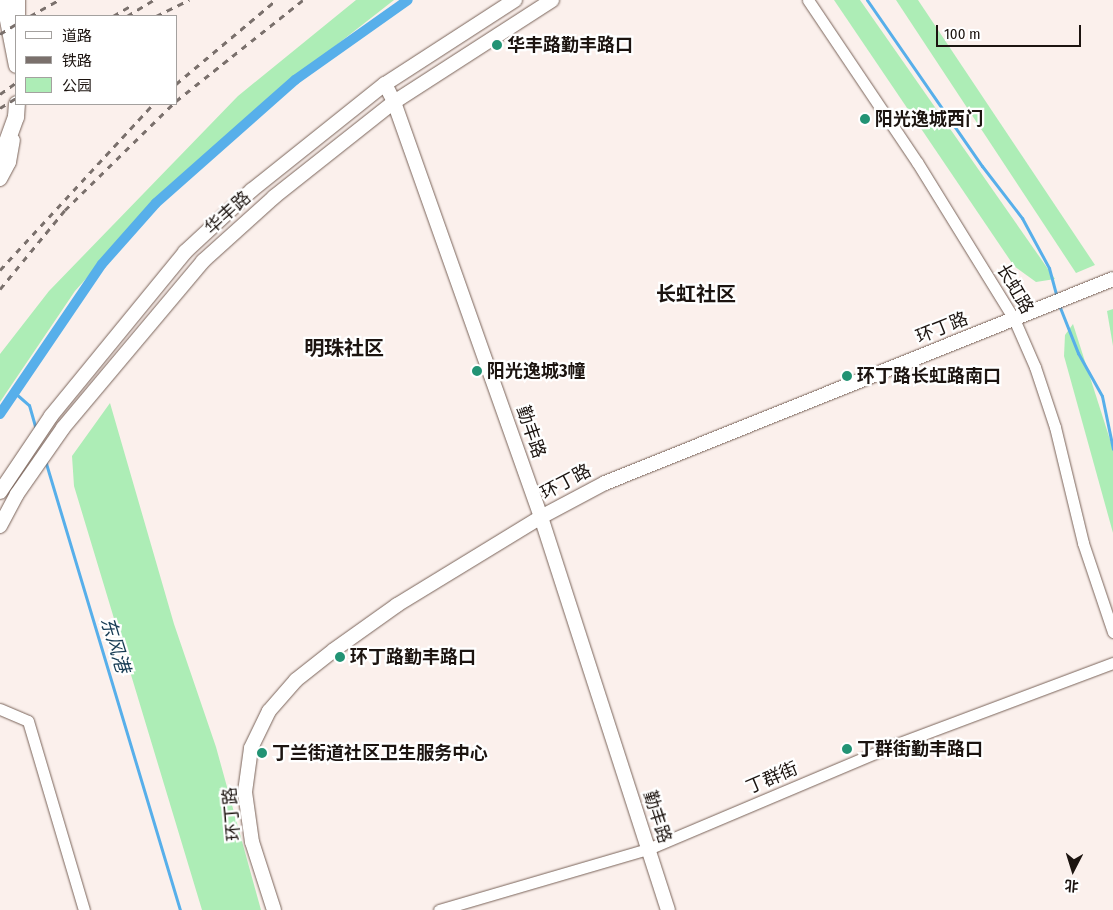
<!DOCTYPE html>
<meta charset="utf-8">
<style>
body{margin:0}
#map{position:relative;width:1113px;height:910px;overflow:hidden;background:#fbf0ec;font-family:"Fira Sans Condensed","Noto Sans SC",sans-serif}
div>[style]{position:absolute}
.green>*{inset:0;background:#adedb6}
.stream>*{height:3px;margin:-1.5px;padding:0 1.5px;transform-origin:1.5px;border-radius:1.5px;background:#57afea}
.canal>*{height:10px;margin:-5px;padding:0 5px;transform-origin:5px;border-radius:5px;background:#57afea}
.roads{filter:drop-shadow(0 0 1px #796359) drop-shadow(0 0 1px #796359)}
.minor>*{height:11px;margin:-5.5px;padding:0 5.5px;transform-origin:5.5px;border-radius:5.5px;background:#fff}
.major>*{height:14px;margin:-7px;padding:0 7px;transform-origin:7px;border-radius:7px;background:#fff}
.highway>*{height:16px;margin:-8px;padding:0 8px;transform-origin:8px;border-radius:8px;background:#fff}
.rail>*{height:3px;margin-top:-1.5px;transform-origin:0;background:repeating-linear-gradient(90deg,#7a706c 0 6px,transparent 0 12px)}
.dots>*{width:14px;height:14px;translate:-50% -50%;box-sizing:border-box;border:2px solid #fff;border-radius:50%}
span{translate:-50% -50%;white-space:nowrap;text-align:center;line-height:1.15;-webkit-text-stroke:4.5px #fff;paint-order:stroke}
.poi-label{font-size:18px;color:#1c1410;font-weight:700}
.left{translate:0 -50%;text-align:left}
.street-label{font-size:18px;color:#1c1410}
.water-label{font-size:19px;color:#163b53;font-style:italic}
.quarter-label{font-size:20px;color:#1c1410;font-weight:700}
.legend{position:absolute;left:15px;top:15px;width:162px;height:90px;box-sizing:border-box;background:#fff;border:1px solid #a4a19f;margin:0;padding:6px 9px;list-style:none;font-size:15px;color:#1c1410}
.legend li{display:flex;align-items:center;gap:10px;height:25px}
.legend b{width:25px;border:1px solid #a4a19f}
.north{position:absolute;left:1048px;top:845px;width:50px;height:50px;-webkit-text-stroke:4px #fff;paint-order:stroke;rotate:185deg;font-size:14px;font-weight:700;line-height:20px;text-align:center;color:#1c1410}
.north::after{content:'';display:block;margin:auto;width:18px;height:22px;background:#1c1410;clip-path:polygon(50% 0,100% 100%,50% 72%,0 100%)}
.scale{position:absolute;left:936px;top:25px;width:145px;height:22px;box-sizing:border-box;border:2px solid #1c1410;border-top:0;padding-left:6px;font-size:15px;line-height:18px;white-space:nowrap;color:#1c1410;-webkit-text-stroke:4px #fff;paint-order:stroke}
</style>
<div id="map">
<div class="green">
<div style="clip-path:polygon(356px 0,394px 0,293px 79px,207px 154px,124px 236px,75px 291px,0 402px,0 354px,49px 291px,238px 96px)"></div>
<div style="clip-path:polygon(834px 0,860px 0,1055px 279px,1036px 282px,1014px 266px)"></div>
<div style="clip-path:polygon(896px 0,918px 0,1095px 265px,1076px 273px)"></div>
<div style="clip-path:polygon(1113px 309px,1113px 346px,1107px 311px)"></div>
<div style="clip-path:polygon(1073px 324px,1113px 449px,1113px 533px,1064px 356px,1065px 335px)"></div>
<div style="clip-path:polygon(110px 403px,174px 624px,216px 747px,261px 910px,202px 910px,74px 486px,72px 456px)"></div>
</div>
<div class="stream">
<div style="left:867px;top:0;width:202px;rotate:55.3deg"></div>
<div style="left:982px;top:166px;width:66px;rotate:52.4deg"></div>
<div style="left:1022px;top:218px;width:57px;rotate:61.6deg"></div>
<div style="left:1049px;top:268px;width:30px;rotate:75deg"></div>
<div style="left:1059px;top:305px;width:52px;rotate:68.4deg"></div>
<div style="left:1078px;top:353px;width:49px;rotate:60.8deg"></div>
<div style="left:1102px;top:396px;width:54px;rotate:78.3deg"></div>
<div style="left:15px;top:393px;width:18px;rotate:41deg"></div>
<div style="left:29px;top:405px;width:26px;rotate:74deg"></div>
<div style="left:45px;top:460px;width:470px;rotate:73.3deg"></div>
</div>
<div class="canal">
<div style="left:0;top:414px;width:181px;rotate:-55.8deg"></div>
<div style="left:102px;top:264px;width:81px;rotate:-48.5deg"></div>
<div style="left:156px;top:203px;width:186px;rotate:-41.5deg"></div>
<div style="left:295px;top:80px;width:138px;rotate:-35.3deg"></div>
</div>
<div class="roads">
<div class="minor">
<div style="left:808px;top:0;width:195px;rotate:56.1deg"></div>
<div style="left:917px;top:162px;width:185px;rotate:58.3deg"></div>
<div style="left:1014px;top:319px;width:52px;rotate:66.4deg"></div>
<div style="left:1035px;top:367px;width:63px;rotate:71.6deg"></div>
<div style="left:1055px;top:427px;width:119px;rotate:76.4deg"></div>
<div style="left:1083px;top:543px;width:94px;rotate:71.4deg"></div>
<div style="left:0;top:709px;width:30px;rotate:23deg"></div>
<div style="left:28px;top:721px;width:197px;rotate:73.5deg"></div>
<div style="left:439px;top:910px;width:218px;rotate:-16.3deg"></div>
<div style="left:648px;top:849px;width:270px;rotate:-22.9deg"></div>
<div style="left:897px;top:744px;width:231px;rotate:-20.6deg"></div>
</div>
<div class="major">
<div style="left:3px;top:0;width:67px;rotate:78.9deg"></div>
<div style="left:385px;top:84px;width:20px;rotate:63deg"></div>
<div style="left:394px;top:102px;width:440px;rotate:70.5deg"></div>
<div style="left:541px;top:517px;width:413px;rotate:72.1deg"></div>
<div style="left:0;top:179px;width:19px;rotate:-62deg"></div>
<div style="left:9px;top:162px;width:22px;rotate:-80deg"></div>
<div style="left:0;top:492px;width:92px;rotate:-56.1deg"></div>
<div style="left:51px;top:416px;width:212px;rotate:-50.7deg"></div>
<div style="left:185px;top:252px;width:91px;rotate:-42.8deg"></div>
<div style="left:252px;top:190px;width:170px;rotate:-38.6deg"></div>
<div style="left:385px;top:84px;width:155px;rotate:-32.9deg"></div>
<div style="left:0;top:526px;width:36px;rotate:-62deg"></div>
<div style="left:17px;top:494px;width:80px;rotate:-55.1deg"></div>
<div style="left:63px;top:428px;width:218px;rotate:-50deg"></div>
<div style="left:203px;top:261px;width:96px;rotate:-42deg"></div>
<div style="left:274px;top:197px;width:153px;rotate:-38.4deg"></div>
<div style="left:394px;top:102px;width:188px;rotate:-32.8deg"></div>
<div style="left:274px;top:910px;width:71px;rotate:-107.9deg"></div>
<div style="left:252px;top:842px;width:50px;rotate:-98deg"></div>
<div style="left:245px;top:792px;width:44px;rotate:-82.2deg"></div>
<div style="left:251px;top:748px;width:41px;rotate:-64.1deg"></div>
<div style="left:269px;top:711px;width:41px;rotate:-48.9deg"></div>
<div style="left:296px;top:680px;width:48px;rotate:-38.3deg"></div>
<div style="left:334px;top:650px;width:77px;rotate:-35.5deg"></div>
<div style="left:397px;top:605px;width:169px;rotate:-31.4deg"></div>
<div style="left:541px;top:517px;width:72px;rotate:-28deg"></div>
<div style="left:605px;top:483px;width:547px;rotate:-21.88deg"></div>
</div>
<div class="highway">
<div style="left:17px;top:16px;width:16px;rotate:-90deg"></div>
<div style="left:0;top:161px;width:47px;rotate:-70deg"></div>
<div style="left:16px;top:117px;width:13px;rotate:-86deg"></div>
</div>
</div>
<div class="rail">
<div style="left:30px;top:16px;width:33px;rotate:-29deg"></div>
<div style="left:113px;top:16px;width:22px;rotate:-30deg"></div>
<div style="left:127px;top:16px;width:31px;rotate:-31deg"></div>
<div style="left:156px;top:16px;width:37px;rotate:-26deg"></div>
<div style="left:0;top:34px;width:19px;rotate:-32deg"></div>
<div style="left:176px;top:84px;width:131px;rotate:-40deg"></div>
<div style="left:0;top:94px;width:19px;rotate:-35deg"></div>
<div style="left:176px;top:101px;width:162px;rotate:-38.5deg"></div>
<div style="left:0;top:108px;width:19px;rotate:-32deg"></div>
<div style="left:0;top:270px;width:226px;rotate:-47.3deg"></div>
<div style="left:0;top:289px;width:102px;rotate:-50.6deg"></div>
<div style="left:65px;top:210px;width:151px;rotate:-44.5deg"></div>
</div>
<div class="dots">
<div style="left:497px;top:45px;background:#229374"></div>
<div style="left:865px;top:119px;background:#229374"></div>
<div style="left:477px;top:371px;background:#229374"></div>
<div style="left:847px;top:376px;background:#229374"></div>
<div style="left:340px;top:657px;background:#229374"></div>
<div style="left:847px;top:749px;background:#229374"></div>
<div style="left:262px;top:753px;background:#229374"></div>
</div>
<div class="poi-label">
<span class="left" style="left:507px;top:45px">华丰路勤丰路口</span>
<span class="left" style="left:875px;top:119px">阳光逸城西门</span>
<span class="left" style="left:487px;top:371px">阳光逸城3幢</span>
<span class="left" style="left:857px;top:376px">环丁路长虹路南口</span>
<span class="left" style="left:350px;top:657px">环丁路勤丰路口</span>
<span class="left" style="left:857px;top:749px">丁群街勤丰路口</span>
<span class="left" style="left:272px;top:753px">丁兰街道社区卫生服务中心</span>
</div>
<div class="street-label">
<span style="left:228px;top:213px;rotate:-42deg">华丰路</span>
<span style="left:1015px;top:289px;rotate:60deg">长虹路</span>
<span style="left:942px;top:328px;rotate:-22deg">环丁路</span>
<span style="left:531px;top:432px;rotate:71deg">勤丰路</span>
<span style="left:566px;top:482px;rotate:-28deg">环丁路</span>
<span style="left:772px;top:778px;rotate:-23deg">丁群街</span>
<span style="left:232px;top:814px;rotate:-95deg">环丁路</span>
<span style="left:657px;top:817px;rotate:72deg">勤丰路</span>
</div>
<div class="water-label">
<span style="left:115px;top:645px;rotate:73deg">东风港</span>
</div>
<div class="quarter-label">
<span style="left:696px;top:294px">长虹社区</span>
<span style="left:344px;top:348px">明珠社区</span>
</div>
<ul class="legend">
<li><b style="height:6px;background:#fff"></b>道路</li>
<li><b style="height:6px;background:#7a706c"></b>铁路</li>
<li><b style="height:14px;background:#adedb6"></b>公园</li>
</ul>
<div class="north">北</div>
<div class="scale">100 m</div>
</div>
